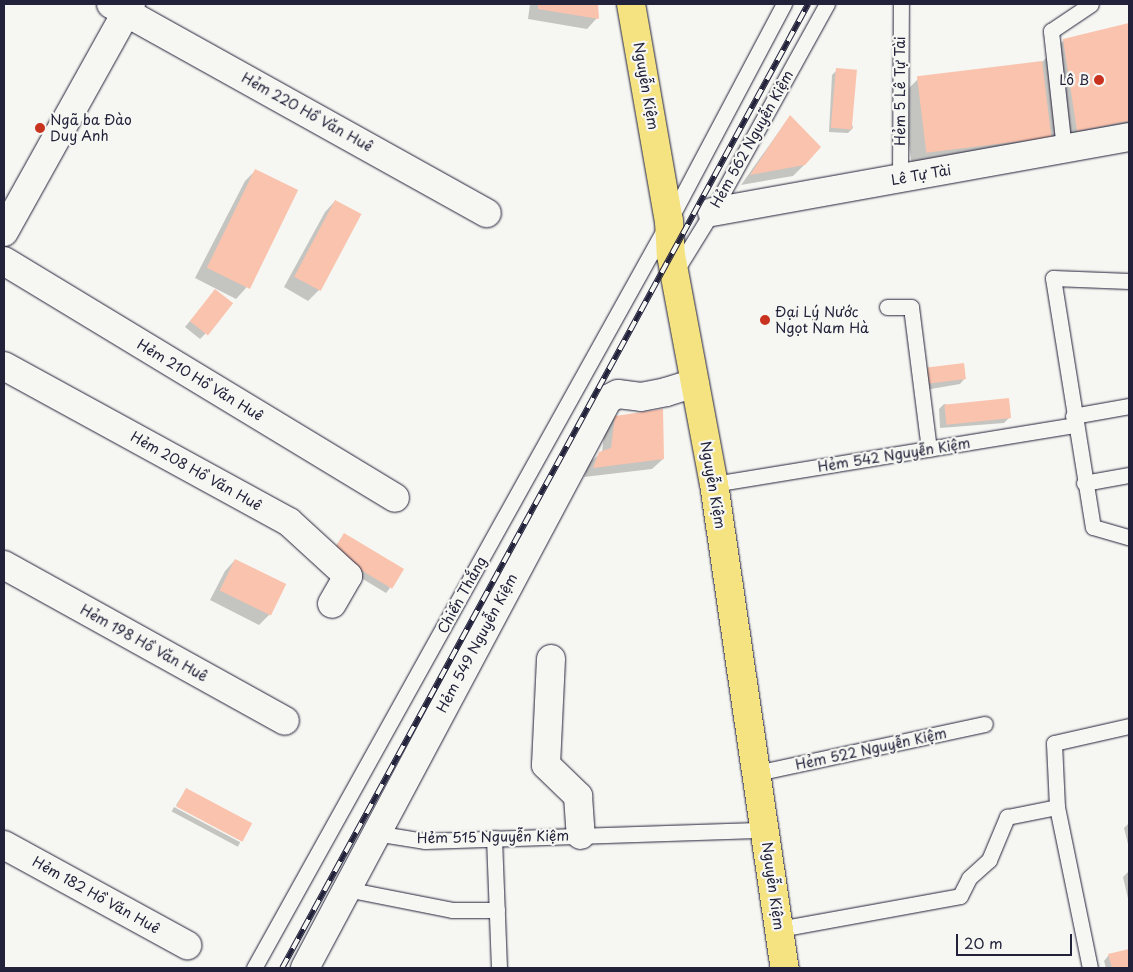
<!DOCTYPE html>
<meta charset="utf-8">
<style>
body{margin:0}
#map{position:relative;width:1133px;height:972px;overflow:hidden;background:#f6f6f2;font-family:"Playpen Sans",sans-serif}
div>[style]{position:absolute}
.shadow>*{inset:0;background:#0003;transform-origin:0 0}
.building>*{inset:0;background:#fac3ad;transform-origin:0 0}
.roads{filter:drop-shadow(0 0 1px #22223b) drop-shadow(0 0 1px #22223b)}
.lane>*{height:15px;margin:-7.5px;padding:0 7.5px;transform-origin:7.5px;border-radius:7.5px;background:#f6f6f2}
.street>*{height:28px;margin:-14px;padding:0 14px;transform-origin:14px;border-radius:14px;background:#f6f6f2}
.secondary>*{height:28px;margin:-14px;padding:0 14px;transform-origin:14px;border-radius:14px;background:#f6f6f2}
.primary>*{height:28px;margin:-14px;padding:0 14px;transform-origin:14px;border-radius:14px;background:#f5e382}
.rail>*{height:5.5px;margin-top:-2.75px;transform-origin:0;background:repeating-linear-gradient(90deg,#f6f6f2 0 11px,#22223b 0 22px);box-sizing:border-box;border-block:1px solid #22223b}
.dots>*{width:14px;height:14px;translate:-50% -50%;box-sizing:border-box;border:2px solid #f6f6f2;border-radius:50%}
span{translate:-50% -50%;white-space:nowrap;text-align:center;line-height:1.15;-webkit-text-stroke:4.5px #f6f6f2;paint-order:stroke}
.poi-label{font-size:14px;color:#22223b}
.right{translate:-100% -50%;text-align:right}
.left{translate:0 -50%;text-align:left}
.street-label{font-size:14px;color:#22223b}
.frame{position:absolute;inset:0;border:5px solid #22223b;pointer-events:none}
.scale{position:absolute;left:956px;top:934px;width:116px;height:22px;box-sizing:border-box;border:2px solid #22223b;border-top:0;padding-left:6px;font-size:15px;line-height:18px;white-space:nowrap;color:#22223b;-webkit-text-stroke:4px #f6f6f2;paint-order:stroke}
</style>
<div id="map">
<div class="shadow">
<div style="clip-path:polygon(530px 4px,597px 4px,597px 18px,587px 29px,528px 19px)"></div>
<div style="clip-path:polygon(1129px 24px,1129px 140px,912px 168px,903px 94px,918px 79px,1041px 63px,1064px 40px)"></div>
<div style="clip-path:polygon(837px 70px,853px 128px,848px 133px,829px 132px,832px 75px)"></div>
<div style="clip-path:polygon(790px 116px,804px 165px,793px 176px,741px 185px)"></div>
<div style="clip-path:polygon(256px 170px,246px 288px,236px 299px,195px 278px,245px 181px)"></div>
<div style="clip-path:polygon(335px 201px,319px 290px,308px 301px,284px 287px,325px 212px)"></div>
<div style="clip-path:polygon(211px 296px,205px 334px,200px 339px,185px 327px)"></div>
<div style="clip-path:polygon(928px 370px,965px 378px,960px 384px,925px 390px,923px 376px)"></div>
<div style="clip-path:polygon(944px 404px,1009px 418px,1004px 423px,940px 428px,939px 409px)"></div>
<div style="clip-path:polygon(615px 417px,663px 459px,652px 469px,584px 477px,589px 463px,602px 452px,605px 428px)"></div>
<div style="clip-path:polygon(344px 534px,390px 588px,386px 593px,328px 558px)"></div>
<div style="clip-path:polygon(235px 560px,270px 614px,259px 625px,210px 600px,225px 571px)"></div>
<div style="clip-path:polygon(186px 790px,241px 840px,176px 805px)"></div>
<div style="left:174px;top:807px;width:75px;height:5px;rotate:28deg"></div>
<div style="clip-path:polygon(1129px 823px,1129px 848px,1124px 828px)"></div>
<div style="clip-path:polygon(1129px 871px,1129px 903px,1123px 877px)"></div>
<div style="clip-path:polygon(1129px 951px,1129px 968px,1106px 968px,1104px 961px,1109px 955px)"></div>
</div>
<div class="building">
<div style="clip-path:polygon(538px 4px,598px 4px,599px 19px,538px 9px)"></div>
<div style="clip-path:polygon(1129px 23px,1129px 121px,1077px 131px,1063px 39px)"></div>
<div style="left:1042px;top:61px;width:77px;height:126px;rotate:83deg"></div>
<div style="left:836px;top:68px;width:21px;height:60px;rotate:5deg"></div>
<div style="clip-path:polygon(790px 115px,821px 147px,805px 165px,750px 175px)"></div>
<div style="left:255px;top:169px;width:48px;height:110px;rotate:26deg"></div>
<div style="left:335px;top:200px;width:30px;height:87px;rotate:28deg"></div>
<div style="left:215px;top:289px;width:23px;height:41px;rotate:38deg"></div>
<div style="left:964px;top:363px;width:16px;height:37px;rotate:83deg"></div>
<div style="left:1009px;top:398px;width:20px;height:65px;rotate:84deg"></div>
<div style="clip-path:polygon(663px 409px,664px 459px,593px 468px,599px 452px,611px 448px,615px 416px)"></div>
<div style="left:344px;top:533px;width:70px;height:23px;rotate:31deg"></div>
<div style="left:235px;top:559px;width:57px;height:35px;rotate:26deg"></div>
<div style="left:186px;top:788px;width:75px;height:21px;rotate:28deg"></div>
<div style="clip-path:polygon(1129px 949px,1129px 968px,1112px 968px,1108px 954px)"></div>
</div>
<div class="roads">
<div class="lane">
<div style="left:1064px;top:149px;width:119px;rotate:-96.3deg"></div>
<div style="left:1051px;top:31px;width:48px;rotate:-34deg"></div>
<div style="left:900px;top:178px;width:174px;rotate:-89.7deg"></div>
<div style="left:675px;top:272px;width:70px;rotate:-58.3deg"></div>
<div style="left:712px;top:212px;width:238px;rotate:-61.1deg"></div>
<div style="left:1129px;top:281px;width:76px;rotate:-177.7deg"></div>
<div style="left:1053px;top:278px;width:252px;rotate:80.9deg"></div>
<div style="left:1093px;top:527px;width:37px;rotate:16deg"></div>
<div style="left:887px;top:307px;width:24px"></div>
<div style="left:911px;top:307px;width:143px;rotate:82.8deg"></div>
<div style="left:1073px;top:416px;width:57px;rotate:-10.1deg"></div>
<div style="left:1084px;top:483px;width:46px;rotate:-10.1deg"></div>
<div style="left:714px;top:484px;width:365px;rotate:-9.3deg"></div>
<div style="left:756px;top:773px;width:234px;rotate:-12.1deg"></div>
<div style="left:375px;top:833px;width:51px;rotate:9.1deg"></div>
<div style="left:425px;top:841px;width:340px;rotate:-1.9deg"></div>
<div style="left:494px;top:838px;width:130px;rotate:87.8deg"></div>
<div style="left:346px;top:889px;width:108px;rotate:11.2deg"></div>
<div style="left:452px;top:910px;width:45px"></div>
<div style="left:779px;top:929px;width:184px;rotate:-10.3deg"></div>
<div style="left:960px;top:896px;width:20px;rotate:-63deg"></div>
<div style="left:969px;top:878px;width:27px;rotate:-42deg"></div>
<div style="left:989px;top:860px;width:47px;rotate:-67.3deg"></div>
<div style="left:1007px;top:817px;width:51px;rotate:-11.3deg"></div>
<div style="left:254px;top:968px;width:855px;rotate:-60.95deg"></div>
<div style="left:669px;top:221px;width:246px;rotate:-62.1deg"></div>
<div style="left:1090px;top:968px;width:164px;rotate:-101.6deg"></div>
<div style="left:1057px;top:807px;width:64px;rotate:-92.7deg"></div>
<div style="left:1054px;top:743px;width:77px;rotate:-12.8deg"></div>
</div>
<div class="street">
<div style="left:111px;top:4px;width:430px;rotate:29.1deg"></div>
<div style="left:712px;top:212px;width:424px;rotate:-10.2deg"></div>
<div style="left:4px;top:261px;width:457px;rotate:31.2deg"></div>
<div style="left:4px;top:366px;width:325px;rotate:28.7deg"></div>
<div style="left:289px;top:522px;width:80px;rotate:42.5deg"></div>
<div style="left:348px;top:576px;width:32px;rotate:120deg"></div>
<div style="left:4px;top:565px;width:321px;rotate:29deg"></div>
<div style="left:551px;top:659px;width:106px;rotate:92.7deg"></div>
<div style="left:546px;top:765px;width:45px;rotate:44.1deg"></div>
<div style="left:578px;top:796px;width:39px;rotate:86deg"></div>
<div style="left:4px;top:845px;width:209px;rotate:28.7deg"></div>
<div style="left:305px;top:968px;width:645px;rotate:-61.96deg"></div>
<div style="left:608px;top:399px;width:11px;rotate:-27deg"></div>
<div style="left:618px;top:394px;width:23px;rotate:7deg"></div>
<div style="left:641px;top:397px;width:25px;rotate:-11deg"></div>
<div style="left:666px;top:392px;width:30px;rotate:-17deg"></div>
</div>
<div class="secondary">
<div style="left:4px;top:232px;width:261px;rotate:-60.9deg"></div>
</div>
<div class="primary">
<div style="left:631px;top:4px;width:220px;rotate:80.1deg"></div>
<div style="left:669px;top:221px;width:34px;rotate:87deg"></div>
<div style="left:671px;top:255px;width:233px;rotate:79.4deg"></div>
<div style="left:714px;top:484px;width:489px;rotate:81.7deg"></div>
</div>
</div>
<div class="rail">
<div style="left:282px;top:968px;width:1098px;rotate:-61.38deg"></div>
</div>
<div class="dots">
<div style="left:1099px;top:80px;background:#c8321e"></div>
<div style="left:40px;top:128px;background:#c8321e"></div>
<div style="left:765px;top:320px;background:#c8321e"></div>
</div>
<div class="poi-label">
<span class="right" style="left:1089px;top:80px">Lô B</span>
<span class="left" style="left:50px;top:128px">Ngã ba Đào<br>Duy Anh</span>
<span class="left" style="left:775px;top:320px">Đại Lý Nước<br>Ngọt Nam Hà</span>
</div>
<div class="street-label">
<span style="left:646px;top:86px;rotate:80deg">Nguyễn Kiệm</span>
<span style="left:900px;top:91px;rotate:-90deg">Hẻm 5 Lê Tự Tài</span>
<span style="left:307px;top:112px;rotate:29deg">Hẻm 220 Hồ Văn Huê</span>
<span style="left:752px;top:139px;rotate:-61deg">Hẻm 562 Nguyễn Kiệm</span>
<span style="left:921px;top:175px;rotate:-10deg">Lê Tự Tài</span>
<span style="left:200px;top:380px;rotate:31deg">Hẻm 210 Hồ Văn Huê</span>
<span style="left:894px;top:455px;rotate:-9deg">Hẻm 542 Nguyễn Kiệm</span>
<span style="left:196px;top:471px;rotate:29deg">Hẻm 208 Hồ Văn Huê</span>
<span style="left:713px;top:485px;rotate:80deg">Nguyễn Kiệm</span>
<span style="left:462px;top:595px;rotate:-61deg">Chiến Thắng</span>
<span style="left:144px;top:643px;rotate:29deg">Hẻm 198 Hồ Văn Huê</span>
<span style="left:477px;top:643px;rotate:-62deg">Hẻm 549 Nguyễn Kiệm</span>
<span style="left:871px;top:749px;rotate:-12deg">Hẻm 522 Nguyễn Kiệm</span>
<span style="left:493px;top:837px;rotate:-1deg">Hẻm 515 Nguyễn Kiệm</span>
<span style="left:773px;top:886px;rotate:82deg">Nguyễn Kiệm</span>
<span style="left:96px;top:895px;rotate:29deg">Hẻm 182 Hồ Văn Huê</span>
</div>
<div class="frame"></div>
<div class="scale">20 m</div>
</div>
